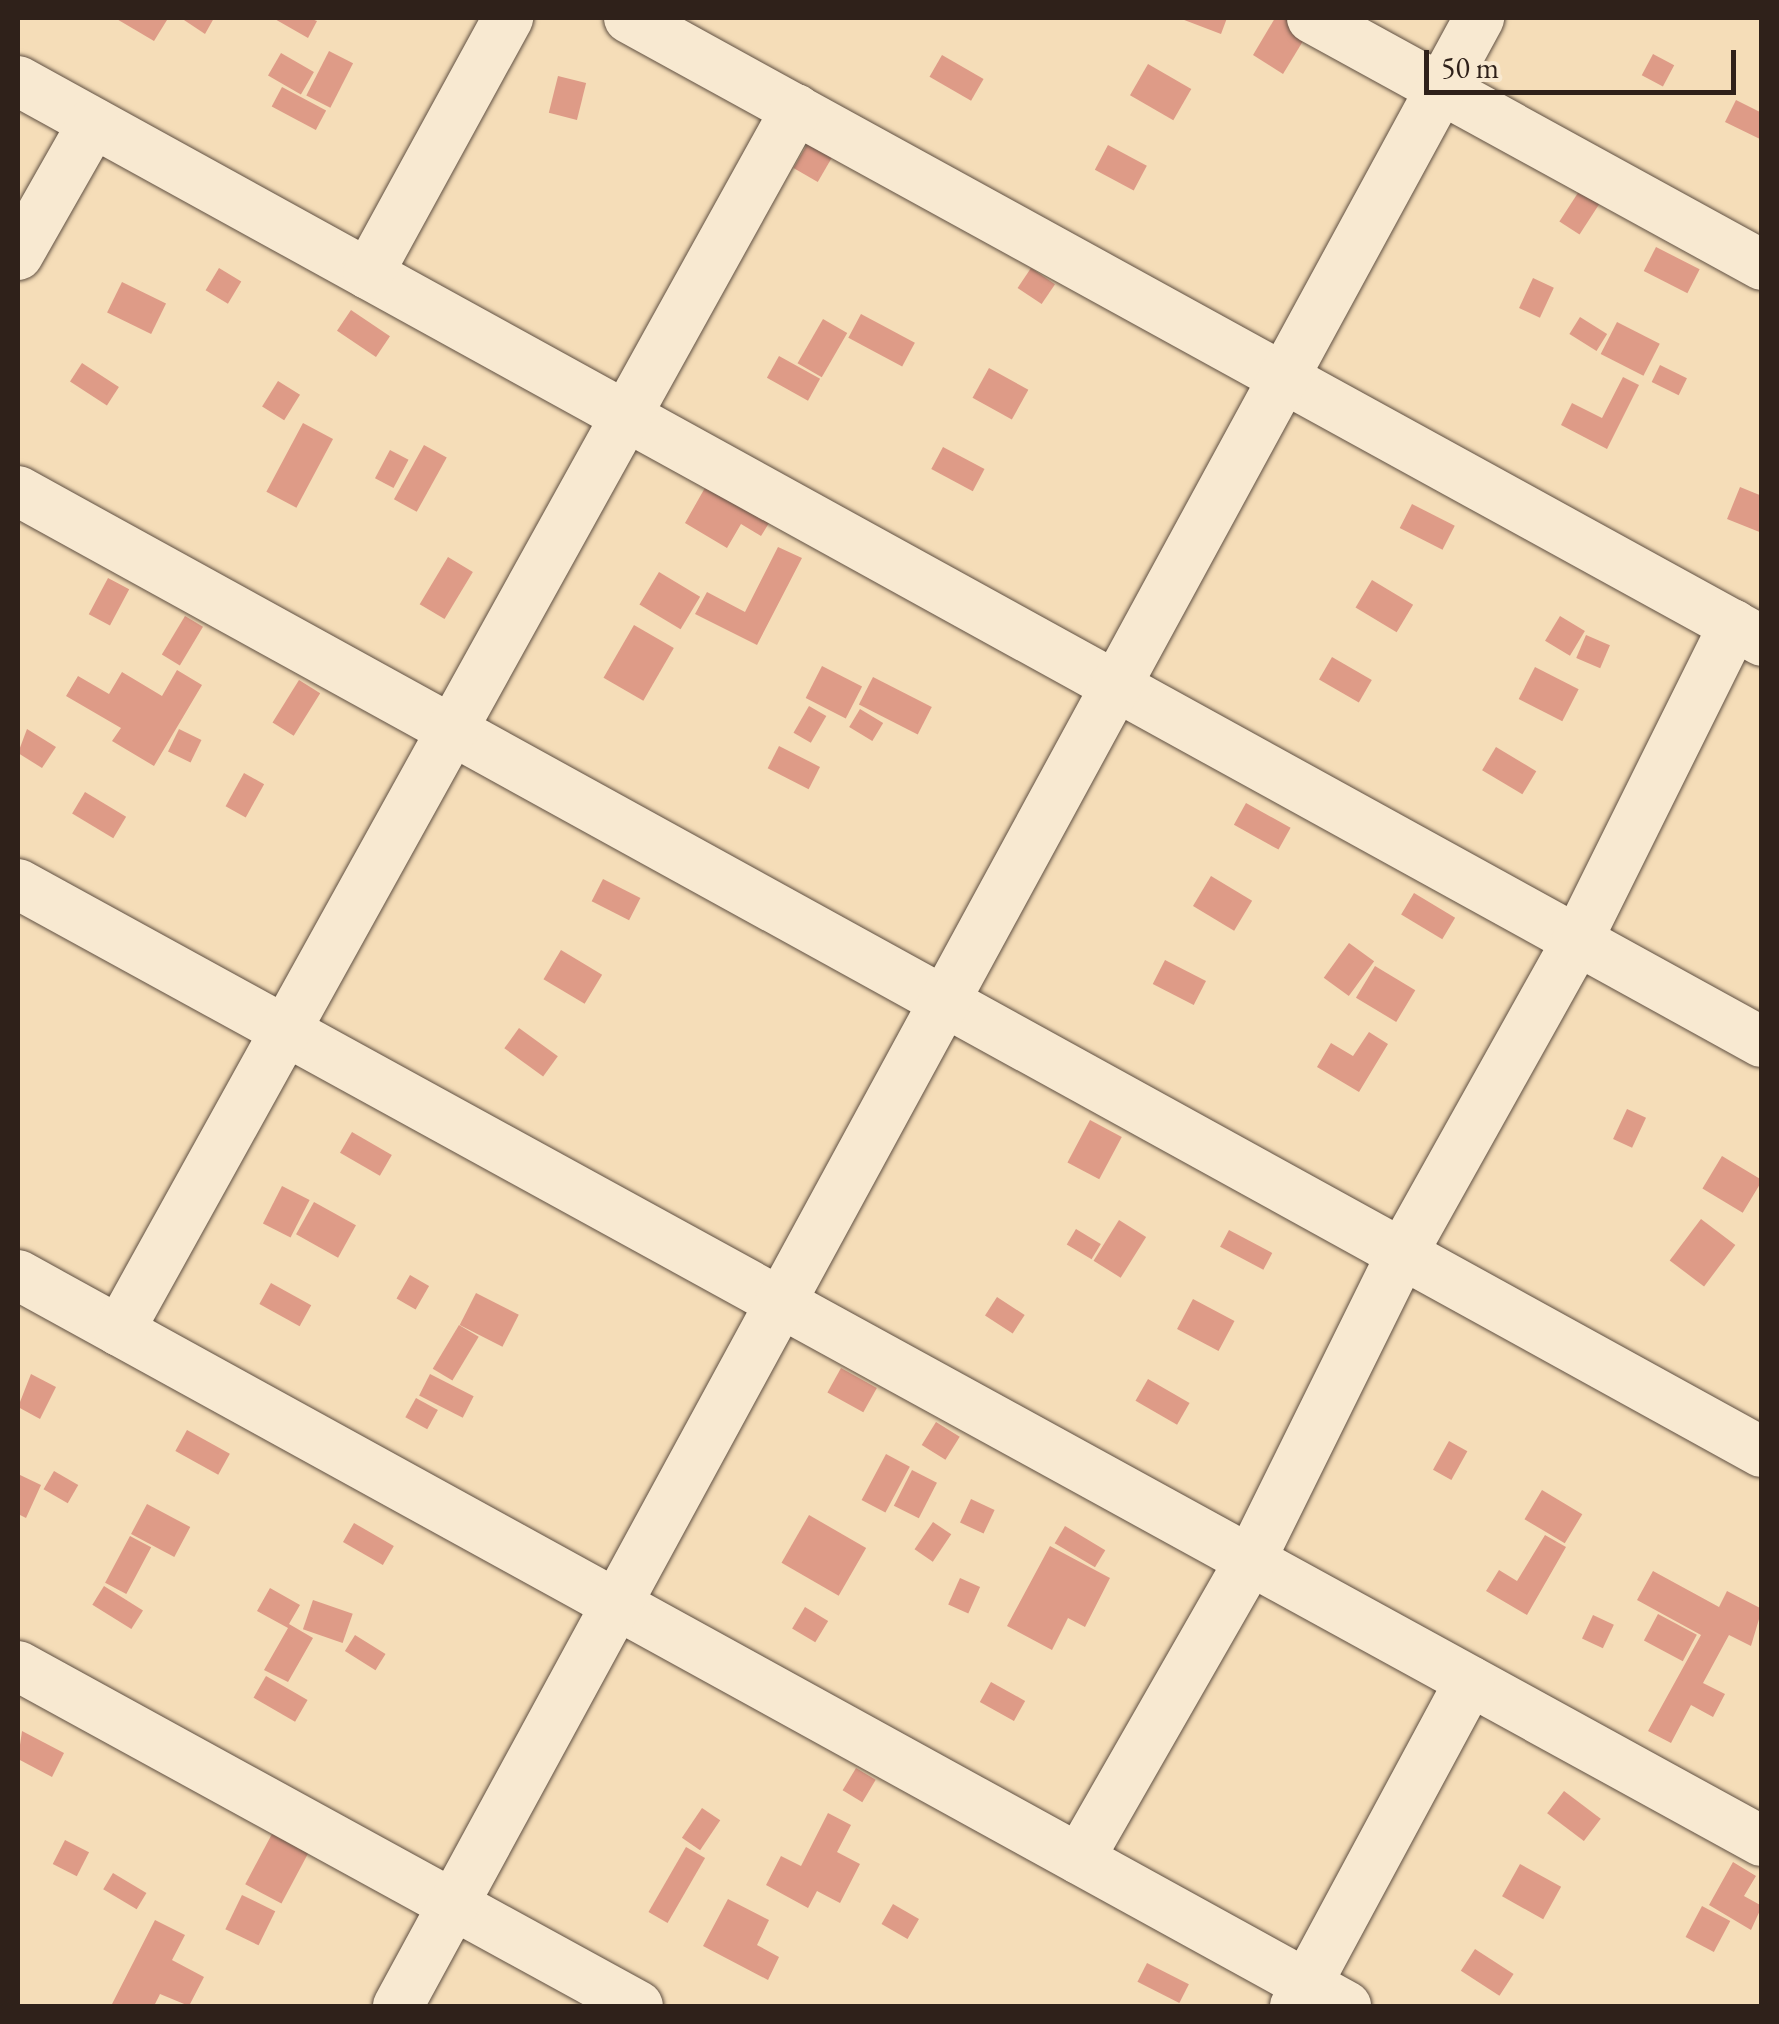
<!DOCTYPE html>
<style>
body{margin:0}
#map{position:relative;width:1779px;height:2024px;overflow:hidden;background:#f5ddb8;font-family:"EB Garamond",serif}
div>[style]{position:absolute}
.building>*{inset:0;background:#de9b87;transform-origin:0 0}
.roads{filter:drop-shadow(0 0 2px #605042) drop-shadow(0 0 2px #605042)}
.street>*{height:50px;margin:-25px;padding:0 25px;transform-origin:25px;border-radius:25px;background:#f8e9d1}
span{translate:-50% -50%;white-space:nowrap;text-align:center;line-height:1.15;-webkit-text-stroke:8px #f8e9d1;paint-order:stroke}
.frame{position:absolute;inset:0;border:20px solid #2f211a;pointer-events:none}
.scale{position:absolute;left:1424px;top:50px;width:312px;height:45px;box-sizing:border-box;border:5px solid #2f211a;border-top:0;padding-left:12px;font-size:30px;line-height:35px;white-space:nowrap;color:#2f211a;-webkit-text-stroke:8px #f8e9d1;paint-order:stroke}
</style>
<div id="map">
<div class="building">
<div style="clip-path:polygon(115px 18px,162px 18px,167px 20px,154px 41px)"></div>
<div style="clip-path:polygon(181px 18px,214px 18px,205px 34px)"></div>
<div style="clip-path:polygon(273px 18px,309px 18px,317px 21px,308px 38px)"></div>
<div style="clip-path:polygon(1179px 18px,1227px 18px,1221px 34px)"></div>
<div style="clip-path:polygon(1275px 18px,1317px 18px,1283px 74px,1253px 55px)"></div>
<div style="left:329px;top:51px;width:27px;height:50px;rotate:27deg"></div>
<div style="left:281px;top:53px;width:38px;height:26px;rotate:30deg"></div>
<div style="left:1653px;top:54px;width:24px;height:24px;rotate:28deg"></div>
<div style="left:942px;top:55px;width:48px;height:25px;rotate:30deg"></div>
<div style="left:1148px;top:64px;width:50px;height:36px;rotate:30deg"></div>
<div style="left:558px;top:76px;width:29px;height:38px;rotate:14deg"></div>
<div style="left:282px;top:87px;width:50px;height:22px;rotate:28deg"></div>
<div style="clip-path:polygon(1736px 100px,1762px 113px,1762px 140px,1725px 122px)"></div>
<div style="left:808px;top:143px;width:28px;height:29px;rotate:30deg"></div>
<div style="left:1108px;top:145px;width:44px;height:28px;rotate:28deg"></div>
<div style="left:1585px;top:182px;width:24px;height:47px;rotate:33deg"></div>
<div style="left:1656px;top:247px;width:49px;height:27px;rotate:27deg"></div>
<div style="left:219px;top:268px;width:26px;height:26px;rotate:31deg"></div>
<div style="left:1031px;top:268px;width:29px;height:24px;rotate:34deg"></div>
<div style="left:1533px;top:278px;width:23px;height:33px;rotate:25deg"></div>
<div style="left:122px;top:282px;width:49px;height:34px;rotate:26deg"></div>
<div style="left:351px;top:310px;width:47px;height:25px;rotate:34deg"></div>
<div style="left:861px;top:314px;width:61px;height:27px;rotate:28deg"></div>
<div style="left:1580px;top:317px;width:32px;height:20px;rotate:32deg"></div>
<div style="left:823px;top:319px;width:28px;height:51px;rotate:30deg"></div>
<div style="left:1617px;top:322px;width:48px;height:36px;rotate:27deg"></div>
<div style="left:779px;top:356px;width:47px;height:25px;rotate:29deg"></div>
<div style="left:82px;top:363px;width:44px;height:22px;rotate:33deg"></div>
<div style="left:1660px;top:365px;width:30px;height:19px;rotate:26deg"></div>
<div style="left:989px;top:368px;width:45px;height:34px;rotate:29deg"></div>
<div style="clip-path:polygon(1623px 377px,1639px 385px,1607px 449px,1561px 425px,1572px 403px,1602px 418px)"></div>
<div style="left:278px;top:381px;width:26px;height:30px;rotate:32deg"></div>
<div style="left:303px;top:423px;width:34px;height:78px;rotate:28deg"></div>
<div style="left:424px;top:445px;width:26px;height:62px;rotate:29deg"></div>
<div style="left:943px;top:447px;width:47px;height:25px;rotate:28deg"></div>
<div style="left:390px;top:450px;width:21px;height:32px;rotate:28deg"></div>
<div style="clip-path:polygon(706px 486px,769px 523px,761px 536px,741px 524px,727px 548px,685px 523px)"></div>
<div style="clip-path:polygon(1740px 487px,1762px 496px,1762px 533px,1727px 519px)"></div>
<div style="left:1412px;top:504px;width:48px;height:27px;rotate:27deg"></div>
<div style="clip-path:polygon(778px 547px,802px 558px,757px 645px,695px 614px,707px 592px,745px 612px)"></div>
<div style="left:448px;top:557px;width:29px;height:55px;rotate:31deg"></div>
<div style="left:659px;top:572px;width:48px;height:38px;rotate:31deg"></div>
<div style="left:108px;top:578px;width:24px;height:41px;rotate:28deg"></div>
<div style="left:1372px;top:580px;width:48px;height:32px;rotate:31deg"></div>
<div style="left:185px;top:616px;width:21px;height:45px;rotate:31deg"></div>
<div style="left:1560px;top:616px;width:29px;height:29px;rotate:31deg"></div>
<div style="left:634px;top:625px;width:46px;height:61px;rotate:30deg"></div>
<div style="left:1586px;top:635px;width:26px;height:25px;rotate:23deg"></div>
<div style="left:1332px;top:657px;width:46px;height:26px;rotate:30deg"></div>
<div style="left:822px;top:666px;width:45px;height:36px;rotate:27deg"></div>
<div style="left:1535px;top:667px;width:49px;height:36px;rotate:27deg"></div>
<div style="clip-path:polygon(177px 670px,202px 685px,154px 766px,112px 741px,121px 728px,66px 696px,78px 676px,109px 694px,122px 672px,162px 696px)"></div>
<div style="left:873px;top:677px;width:66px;height:31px;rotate:27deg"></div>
<div style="left:299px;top:680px;width:25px;height:50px;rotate:32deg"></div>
<div style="left:809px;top:706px;width:20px;height:31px;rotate:30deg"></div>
<div style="left:860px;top:709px;width:27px;height:21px;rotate:31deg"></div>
<div style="clip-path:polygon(27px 729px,56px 747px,42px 768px,18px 753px)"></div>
<div style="left:179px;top:729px;width:25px;height:25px;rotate:26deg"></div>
<div style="left:779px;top:746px;width:46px;height:25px;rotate:27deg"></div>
<div style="left:1496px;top:747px;width:47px;height:27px;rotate:31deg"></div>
<div style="left:244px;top:773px;width:23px;height:38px;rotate:29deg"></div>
<div style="left:85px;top:792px;width:48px;height:25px;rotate:31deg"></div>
<div style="left:1246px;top:803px;width:51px;height:25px;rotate:29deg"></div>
<div style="left:1211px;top:876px;width:48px;height:35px;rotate:31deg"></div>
<div style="left:603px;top:879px;width:42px;height:25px;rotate:27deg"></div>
<div style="left:1414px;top:893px;width:48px;height:25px;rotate:31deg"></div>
<div style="left:1349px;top:943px;width:31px;height:43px;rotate:36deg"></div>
<div style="left:561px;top:950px;width:48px;height:34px;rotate:31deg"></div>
<div style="left:1165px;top:960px;width:46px;height:27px;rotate:27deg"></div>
<div style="left:1375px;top:966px;width:47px;height:37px;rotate:31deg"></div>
<div style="left:519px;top:1028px;width:48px;height:25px;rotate:36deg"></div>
<div style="clip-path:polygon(1369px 1032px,1388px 1044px,1359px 1092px,1317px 1067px,1331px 1043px,1353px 1056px)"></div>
<div style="left:1627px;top:1109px;width:21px;height:33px;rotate:25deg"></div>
<div style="left:1090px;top:1120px;width:36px;height:48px;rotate:28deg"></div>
<div style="left:352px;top:1132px;width:46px;height:24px;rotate:30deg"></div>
<div style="left:1722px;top:1156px;width:47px;height:38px;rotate:31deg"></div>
<div style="left:282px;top:1186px;width:31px;height:42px;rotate:27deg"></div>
<div style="left:314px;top:1202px;width:48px;height:37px;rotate:29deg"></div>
<div style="left:1701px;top:1219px;width:43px;height:52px;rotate:37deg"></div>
<div style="left:1119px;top:1220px;width:32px;height:48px;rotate:32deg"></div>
<div style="left:1076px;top:1229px;width:29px;height:18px;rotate:31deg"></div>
<div style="left:1229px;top:1230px;width:49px;height:19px;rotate:28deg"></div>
<div style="left:410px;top:1275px;width:22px;height:27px;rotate:30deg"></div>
<div style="left:271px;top:1283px;width:46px;height:24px;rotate:29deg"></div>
<div style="left:476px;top:1293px;width:48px;height:36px;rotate:27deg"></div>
<div style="left:997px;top:1297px;width:33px;height:22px;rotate:33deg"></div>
<div style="left:1193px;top:1299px;width:47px;height:34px;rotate:28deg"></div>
<div style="left:459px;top:1325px;width:23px;height:51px;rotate:31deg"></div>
<div style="left:841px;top:1368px;width:41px;height:28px;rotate:29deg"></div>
<div style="clip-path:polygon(31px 1374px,56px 1387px,40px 1419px,18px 1407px)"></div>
<div style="left:430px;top:1374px;width:49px;height:24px;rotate:27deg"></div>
<div style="left:1148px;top:1379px;width:48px;height:25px;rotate:30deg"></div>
<div style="left:416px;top:1398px;width:25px;height:22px;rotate:29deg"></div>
<div style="left:936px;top:1422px;width:28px;height:27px;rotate:32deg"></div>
<div style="left:187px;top:1430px;width:49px;height:24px;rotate:29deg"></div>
<div style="left:1449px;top:1441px;width:21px;height:33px;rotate:29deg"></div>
<div style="left:886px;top:1454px;width:27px;height:52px;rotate:28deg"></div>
<div style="left:912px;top:1470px;width:28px;height:40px;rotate:27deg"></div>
<div style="left:54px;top:1471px;width:28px;height:21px;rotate:30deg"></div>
<div style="clip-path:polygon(18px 1474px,41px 1485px,26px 1518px,18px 1514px)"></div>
<div style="left:1542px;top:1490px;width:47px;height:34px;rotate:31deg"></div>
<div style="left:971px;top:1499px;width:26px;height:26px;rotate:25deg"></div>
<div style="left:147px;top:1504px;width:49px;height:34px;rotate:28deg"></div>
<div style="left:809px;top:1515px;width:66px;height:55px;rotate:30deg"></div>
<div style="left:933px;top:1522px;width:22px;height:33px;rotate:34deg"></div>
<div style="left:354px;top:1523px;width:46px;height:22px;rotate:30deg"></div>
<div style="left:1065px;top:1526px;width:47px;height:20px;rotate:31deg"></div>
<div style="clip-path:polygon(1545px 1535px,1566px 1547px,1527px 1615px,1486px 1591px,1499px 1570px,1517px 1581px)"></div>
<div style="left:130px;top:1536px;width:24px;height:53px;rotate:28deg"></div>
<div style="clip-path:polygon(1050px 1546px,1110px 1578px,1085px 1627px,1068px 1618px,1052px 1650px,1007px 1626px)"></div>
<div style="clip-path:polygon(1653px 1571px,1719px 1607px,1727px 1591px,1762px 1609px,1751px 1646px,1729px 1635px,1703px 1683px,1725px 1694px,1713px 1717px,1691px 1705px,1671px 1743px,1648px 1731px,1701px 1635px,1637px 1600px)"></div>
<div style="left:960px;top:1578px;width:22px;height:29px;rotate:24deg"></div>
<div style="left:104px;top:1586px;width:46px;height:22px;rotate:32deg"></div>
<div style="clip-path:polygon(270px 1588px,300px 1605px,289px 1624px,313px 1638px,288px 1682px,264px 1670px,288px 1628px,257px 1611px)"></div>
<div style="left:313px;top:1600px;width:42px;height:31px;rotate:19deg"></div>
<div style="left:805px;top:1607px;width:27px;height:25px;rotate:31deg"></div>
<div style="left:1658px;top:1614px;width:44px;height:30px;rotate:28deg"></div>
<div style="left:1593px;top:1615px;width:23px;height:26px;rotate:25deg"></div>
<div style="left:355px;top:1635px;width:36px;height:19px;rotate:32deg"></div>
<div style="left:266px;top:1676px;width:48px;height:25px;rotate:30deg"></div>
<div style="left:991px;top:1682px;width:39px;height:23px;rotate:29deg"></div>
<div style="clip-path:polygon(22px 1731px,64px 1753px,52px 1777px,18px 1759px)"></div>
<div style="left:856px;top:1768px;width:23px;height:26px;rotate:31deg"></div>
<div style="left:1564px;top:1791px;width:46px;height:28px;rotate:37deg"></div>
<div style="left:702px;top:1808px;width:22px;height:36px;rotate:34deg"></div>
<div style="clip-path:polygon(828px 1813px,851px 1825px,837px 1852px,860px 1864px,840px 1903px,817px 1891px,808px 1908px,766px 1885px,781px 1856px,801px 1866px)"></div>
<div style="left:272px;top:1834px;width:41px;height:57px;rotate:28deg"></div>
<div style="left:65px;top:1840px;width:27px;height:27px;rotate:27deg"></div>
<div style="left:686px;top:1847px;width:22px;height:75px;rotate:30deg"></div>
<div style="clip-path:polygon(1733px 1862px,1756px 1876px,1744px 1896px,1762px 1906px,1751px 1930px,1709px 1905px)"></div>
<div style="left:1520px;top:1864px;width:47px;height:37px;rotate:29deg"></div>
<div style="left:113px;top:1873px;width:39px;height:19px;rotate:31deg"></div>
<div style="left:242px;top:1895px;width:37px;height:38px;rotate:26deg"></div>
<div style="clip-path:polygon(728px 1899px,769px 1920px,757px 1945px,779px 1957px,768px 1980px,703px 1946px)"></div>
<div style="left:893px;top:1904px;width:30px;height:23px;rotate:30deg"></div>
<div style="left:1702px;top:1906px;width:32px;height:35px;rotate:28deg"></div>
<div style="clip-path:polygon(155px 1920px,185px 1935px,172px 1960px,204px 1977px,189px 2006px,160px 1994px,154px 2006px,111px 2006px)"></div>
<div style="left:1475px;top:1949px;width:46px;height:26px;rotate:33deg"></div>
<div style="left:1147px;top:1963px;width:47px;height:21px;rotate:27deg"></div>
</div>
<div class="roads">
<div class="street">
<div style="left:629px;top:18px;width:1293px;rotate:28.8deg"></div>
<div style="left:1312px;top:18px;width:513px;rotate:28.76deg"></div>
<div style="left:18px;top:81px;width:1991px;rotate:28.86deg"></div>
<div style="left:18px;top:255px;width:152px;rotate:-60.4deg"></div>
<div style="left:368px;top:274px;width:292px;rotate:-61.3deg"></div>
<div style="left:18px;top:491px;width:1991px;rotate:28.86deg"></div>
<div style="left:18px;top:884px;width:1989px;rotate:28.76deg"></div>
<div style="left:18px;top:1275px;width:1516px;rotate:28.83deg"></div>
<div style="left:119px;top:1331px;width:1397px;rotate:-61.01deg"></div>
<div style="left:18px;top:1666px;width:707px;rotate:28.74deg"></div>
<div style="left:1079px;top:1859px;width:344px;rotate:-60.2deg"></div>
<div style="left:1250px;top:1561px;width:343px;rotate:-63.7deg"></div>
<div style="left:1402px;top:1254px;width:359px;rotate:-60.8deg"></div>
<div style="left:1577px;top:941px;width:353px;rotate:-63.6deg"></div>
<div style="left:398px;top:2006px;width:2263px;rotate:-61.46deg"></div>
<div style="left:1295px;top:2006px;width:369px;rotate:-61.7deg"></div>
</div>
</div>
<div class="frame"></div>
<div class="scale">50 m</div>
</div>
